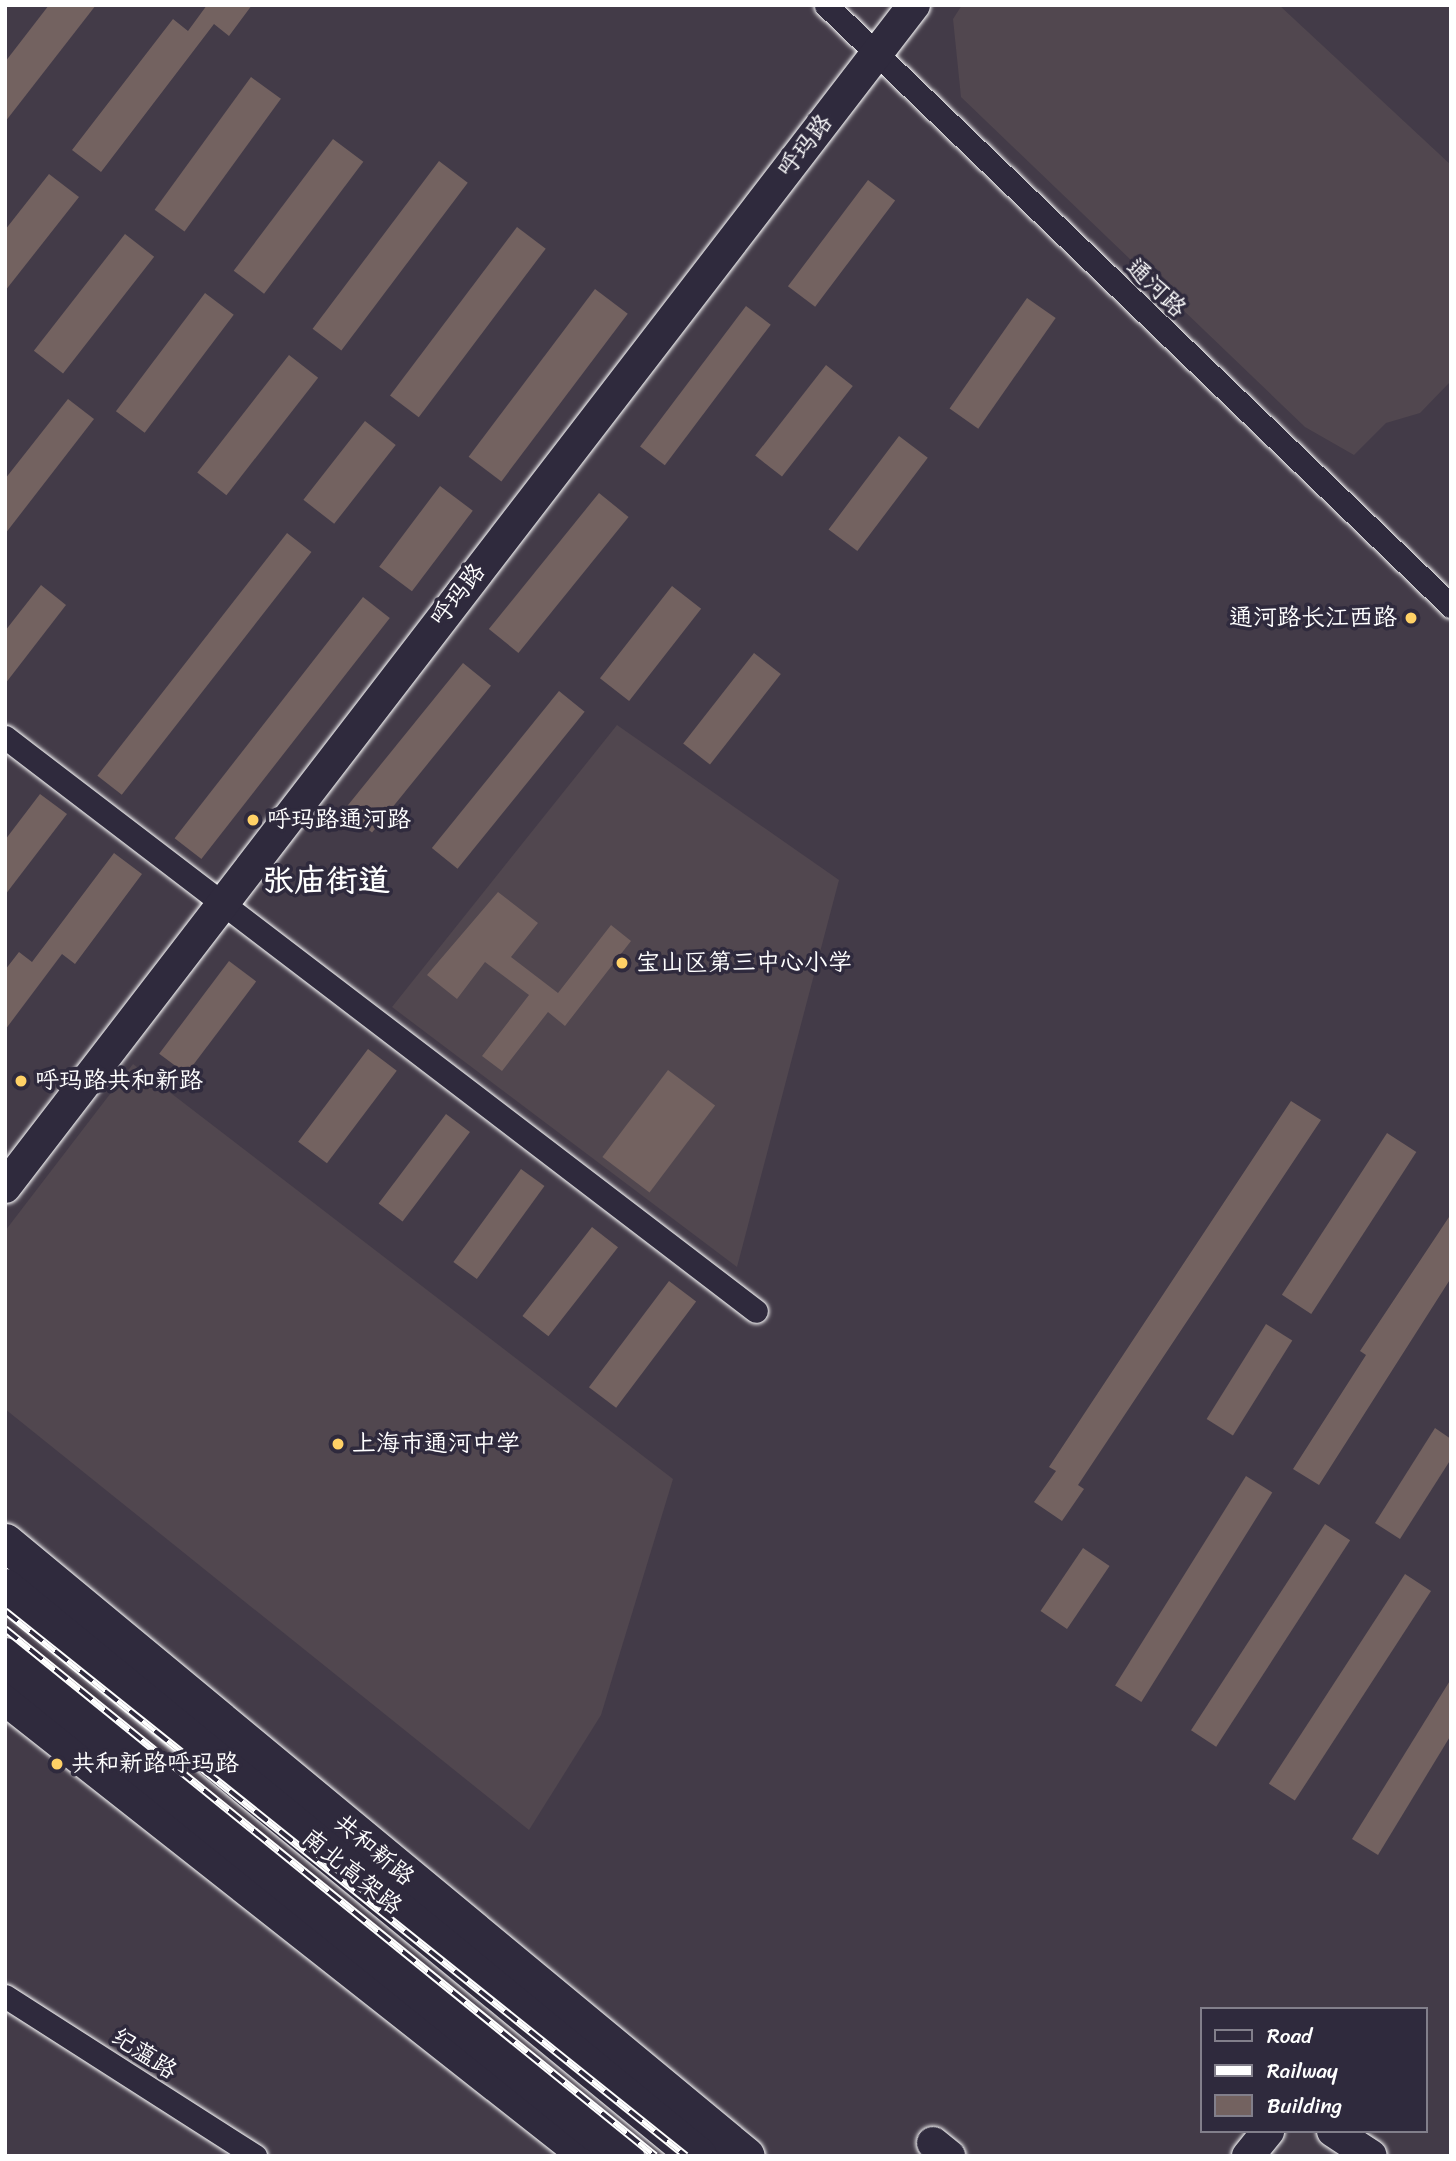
<!DOCTYPE html>
<meta charset="utf-8">
<style>
body{margin:0}
#map{position:relative;width:1456px;height:2161px;overflow:hidden;background:#433b48;font-family:Sriracha,"LXGW WenKai TC",sans-serif}
div>[style]{position:absolute}
.built>*{inset:0;background:#51474f}
.building>*{inset:0;background:#736260;transform-origin:0 0}
.roads{filter:drop-shadow(0 0 2px #fff) drop-shadow(0 0 2px #fff)}
.street>*{height:23px;margin:-11.5px;padding:0 11.5px;transform-origin:11.5px;border-radius:11.5px;background:#2f2a3d}
.secondary>*{height:32px;margin:-16px;padding:0 16px;transform-origin:16px;border-radius:16px;background:#2f2a3d}
.primary>*{height:37px;margin:-18.5px;padding:0 18.5px;transform-origin:18.5px;border-radius:18.5px;background:#2f2a3d}
.highway>*{height:38px;margin:-19px;padding:0 19px;transform-origin:19px;border-radius:19px;background:#2f2a3d}
.rail>*{height:8px;margin-top:-4px;transform-origin:0;background:repeating-linear-gradient(90deg,#2f2a3d 0 16px,#fff 0 32px);box-sizing:border-box;border-block:2px solid #fff}
.dots>*{width:19px;height:19px;translate:-50% -50%;box-sizing:border-box;border:4px solid #2f2a3d;border-radius:50%}
span{translate:-50% -50%;white-space:nowrap;text-align:center;line-height:1.15;-webkit-text-stroke:7px #2f2a3d;paint-order:stroke}
.street-label{font-size:24px;color:#fff}
.poi-label{font-size:24px;color:#fff}
.right{translate:-100% -50%;text-align:right}
.left{translate:0 -50%;text-align:left}
.district-label{font-size:32px;color:#fff;font-weight:700}
.frame{position:absolute;inset:0;border:7px solid #fff;pointer-events:none}
.legend{position:absolute;left:1200px;top:2007px;width:228px;height:126px;box-sizing:border-box;background:#2f2a3d;border:2px solid #827f8b;margin:0;padding:9px 12px;list-style:none;font-size:21px;color:#fff}
.legend li{display:flex;align-items:center;gap:14px;height:35px}
.legend b{width:35px;border:2px solid #827f8b}
</style>
<div id="map">
<div class="built">
<div style="clip-path:polygon(962px 5px,1279px 5px,1451px 165px,1451px 381px,1420px 413px,1386px 423px,1354px 455px,1305px 427px,961px 97px,953px 19px)"></div>
<div style="clip-path:polygon(617px 725px,839px 880px,737px 1267px,392px 1007px)"></div>
<div style="clip-path:polygon(133px 1064px,673px 1479px,601px 1715px,529px 1830px,5px 1409px,5px 1231px)"></div>
</div>
<div class="building">
<div style="clip-path:polygon(49px 5px,96px 5px,5px 122px,5px 62px)"></div>
<div style="clip-path:polygon(207px 5px,252px 5px,229px 36px,214px 24px,101px 172px,72px 150px,173px 19px,188px 31px)"></div>
<div style="left:251px;top:77px;width:37px;height:164px;rotate:36deg"></div>
<div style="left:333px;top:139px;width:38px;height:165px;rotate:37deg"></div>
<div style="left:439px;top:161px;width:36px;height:210px;rotate:37deg"></div>
<div style="clip-path:polygon(49px 174px,79px 197px,5px 291px,5px 230px)"></div>
<div style="left:868px;top:180px;width:34px;height:133px;rotate:37deg"></div>
<div style="left:517px;top:227px;width:36px;height:211px;rotate:37deg"></div>
<div style="left:125px;top:234px;width:37px;height:148px;rotate:38deg"></div>
<div style="left:595px;top:289px;width:41px;height:210px;rotate:37deg"></div>
<div style="left:205px;top:293px;width:36px;height:148px;rotate:37deg"></div>
<div style="left:1027px;top:298px;width:35px;height:135px;rotate:35deg"></div>
<div style="left:746px;top:306px;width:31px;height:176px;rotate:37deg"></div>
<div style="left:289px;top:355px;width:37px;height:149px;rotate:38deg"></div>
<div style="left:826px;top:365px;width:34px;height:115px;rotate:38deg"></div>
<div style="clip-path:polygon(68px 399px,94px 419px,5px 534px,5px 479px)"></div>
<div style="left:365px;top:421px;width:39px;height:100px;rotate:38deg"></div>
<div style="left:899px;top:436px;width:36px;height:117px;rotate:37deg"></div>
<div style="left:440px;top:486px;width:41px;height:101px;rotate:37deg"></div>
<div style="left:599px;top:493px;width:38px;height:175px;rotate:39deg"></div>
<div style="left:287px;top:533px;width:31px;height:308px;rotate:38deg"></div>
<div style="clip-path:polygon(41px 585px,66px 605px,5px 684px,5px 631px)"></div>
<div style="left:672px;top:586px;width:37px;height:117px;rotate:38deg"></div>
<div style="left:363px;top:597px;width:34px;height:306px;rotate:38deg"></div>
<div style="left:754px;top:653px;width:34px;height:115px;rotate:38deg"></div>
<div style="left:463px;top:663px;width:36px;height:189px;rotate:39deg"></div>
<div style="left:559px;top:691px;width:33px;height:202px;rotate:39deg"></div>
<div style="clip-path:polygon(40px 794px,67px 814px,5px 895px,5px 840px)"></div>
<div style="clip-path:polygon(114px 853px,142px 874px,75px 964px,62px 954px,5px 1030px,5px 970px,19px 952px,32px 962px)"></div>
<div style="clip-path:polygon(498px 892px,538px 923px,511px 957px,558px 993px,611px 925px,631px 941px,565px 1026px,548px 1012px,502px 1071px,482px 1056px,529px 995px,485px 962px,457px 999px,427px 975px)"></div>
<div style="left:229px;top:961px;width:34px;height:116px;rotate:37deg"></div>
<div style="left:368px;top:1049px;width:36px;height:116px;rotate:37deg"></div>
<div style="left:668px;top:1070px;width:59px;height:109px;rotate:37deg"></div>
<div style="clip-path:polygon(1291px 1101px,1321px 1120px,1078px 1485px,1084px 1489px,1062px 1521px,1034px 1502px,1056px 1471px,1049px 1467px)"></div>
<div style="left:446px;top:1114px;width:30px;height:112px;rotate:37deg"></div>
<div style="left:1387px;top:1133px;width:35px;height:193px;rotate:33deg"></div>
<div style="left:521px;top:1169px;width:29px;height:115px;rotate:36deg"></div>
<div style="clip-path:polygon(1451px 1214px,1451px 1278px,1319px 1485px,1293px 1469px,1366px 1355px,1360px 1351px)"></div>
<div style="left:592px;top:1227px;width:33px;height:113px;rotate:38deg"></div>
<div style="left:669px;top:1281px;width:34px;height:133px;rotate:37deg"></div>
<div style="left:1266px;top:1324px;width:31px;height:112px;rotate:32deg"></div>
<div style="clip-path:polygon(1435px 1428px,1451px 1439px,1451px 1459px,1400px 1539px,1375px 1523px)"></div>
<div style="left:1246px;top:1476px;width:31px;height:247px;rotate:32deg"></div>
<div style="left:1325px;top:1524px;width:30px;height:246px;rotate:33deg"></div>
<div style="left:1083px;top:1548px;width:32px;height:76px;rotate:34deg"></div>
<div style="left:1405px;top:1574px;width:31px;height:250px;rotate:33deg"></div>
<div style="clip-path:polygon(1451px 1679px,1451px 1735px,1378px 1855px,1352px 1839px)"></div>
</div>
<div class="roads">
<div class="street">
<div style="left:826px;top:5px;width:867px;rotate:43.88deg"></div>
<div style="left:5px;top:737px;width:945px;rotate:37.39deg"></div>
<div style="left:5px;top:1996px;width:297px;rotate:32.6deg"></div>
</div>
<div class="secondary">
<div style="left:5px;top:1187px;width:1491px;rotate:-52.44deg"></div>
<div style="left:1333px;top:2131px;width:45px;rotate:33.3deg"></div>
<div style="left:933px;top:2143px;width:21px;rotate:39deg"></div>
<div style="left:1248px;top:2156px;width:32px;rotate:-51deg"></div>
</div>
<div class="primary">
<div style="left:5px;top:1542px;width:962px;rotate:39.65deg"></div>
<div style="left:5px;top:1696px;width:743px;rotate:38.23deg"></div>
</div>
<div class="highway">
<div style="left:5px;top:1588px;width:896px;rotate:39.34deg"></div>
<div style="left:5px;top:1657px;width:796px;rotate:38.83deg"></div>
</div>
</div>
<div class="rail">
<div style="left:5px;top:1611px;width:872px;rotate:38.67deg"></div>
<div style="left:5px;top:1629px;width:837px;rotate:39.03deg"></div>
</div>
<div class="dots">
<div style="left:1411px;top:618px;background:#ffd166"></div>
<div style="left:253px;top:820px;background:#ffd166"></div>
<div style="left:622px;top:963px;background:#ffd166"></div>
<div style="left:21px;top:1081px;background:#ffd166"></div>
<div style="left:338px;top:1444px;background:#ffd166"></div>
<div style="left:57px;top:1764px;background:#ffd166"></div>
</div>
<div class="street-label">
<span style="left:805px;top:146px;rotate:-52deg">呼玛路</span>
<span style="left:1156px;top:288px;rotate:44deg">通河路</span>
<span style="left:458px;top:595px;rotate:-52deg">呼玛路</span>
<span style="left:374px;top:1850px;rotate:40deg">共和新路</span>
<span style="left:352px;top:1872px;rotate:39deg">南北高架路</span>
<span style="left:144px;top:2054px;rotate:33deg">纪蕰路</span>
</div>
<div class="poi-label">
<span class="right" style="left:1397px;top:618px">通河路长江西路</span>
<span class="left" style="left:267px;top:820px">呼玛路通河路</span>
<span class="left" style="left:636px;top:963px">宝山区第三中心小学</span>
<span class="left" style="left:35px;top:1081px">呼玛路共和新路</span>
<span class="left" style="left:352px;top:1444px">上海市通河中学</span>
<span class="left" style="left:71px;top:1764px">共和新路呼玛路</span>
</div>
<div class="district-label">
<span style="left:326px;top:881px">张庙街道</span>
</div>
<div class="frame"></div>
<ul class="legend">
<li><b style="height:9px;background:#2f2a3d"></b>Road</li>
<li><b style="height:9px;background:#fff"></b>Railway</li>
<li><b style="height:19px;background:#736260"></b>Building</li>
</ul>
</div>
